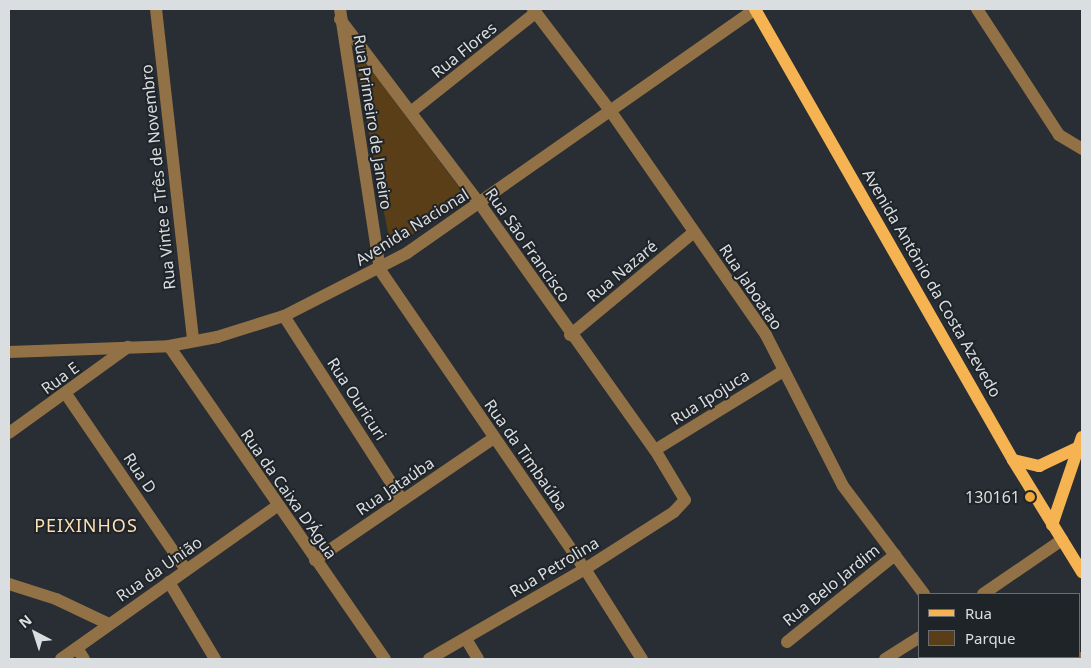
<!DOCTYPE html>
<meta charset="utf-8">
<style>
body{margin:0}
#map{position:relative;width:1091px;height:668px;overflow:hidden;background:#282e33;font-family:"Noto Sans",sans-serif}
div>[style]{position:absolute}
.green>*{inset:0;background:#593e17}
.minor>*{height:12px;margin:-6px;padding:0 6px;transform-origin:6px;border-radius:6px;background:#917145}
.major>*{height:12px;margin:-6px;padding:0 6px;transform-origin:6px;border-radius:6px;background:#f6b351}
.dots>*{width:14px;height:14px;translate:-50% -50%;box-sizing:border-box;border:2px solid #1f2429;border-radius:50%}
span{translate:-50% -50%;white-space:nowrap;text-align:center;line-height:1.15;-webkit-text-stroke:4px #1f2429;paint-order:stroke}
.street-label{font-size:16px;color:#dbdee1}
.poi-label{font-size:16px;color:#dbdee1}
.right{translate:-100% -50%;text-align:right}
.neighbourhood-label{font-size:18px;color:#fddfb8;letter-spacing:1px}
.frame{position:absolute;inset:0;border:10px solid #dbdee1;pointer-events:none}
.legend{position:absolute;left:918px;top:593px;width:162px;height:65px;box-sizing:border-box;background:#1f2429;border:1px solid #6a6e73;margin:0;padding:6px 9px;list-style:none;font-size:15px;color:#dbdee1}
.legend li{display:flex;align-items:center;gap:10px;height:25px}
.legend b{width:25px;border:1px solid #6a6e73}
.north{position:absolute;left:10px;top:608px;width:50px;height:50px;-webkit-text-stroke:4px #1f2429;paint-order:stroke;rotate:320deg;font-size:14px;font-weight:700;line-height:20px;text-align:center;color:#dbdee1}
.north::after{content:'';display:block;margin:auto;width:18px;height:22px;background:#dbdee1;clip-path:polygon(50% 0,100% 100%,50% 72%,0 100%)}
</style>
<div id="map">
<div class="green">
<div style="clip-path:polygon(353px 46px,468px 199px,391px 248px,371px 146px)"></div>
</div>
<div class="minor">
<div style="left:156px;top:9px;width:334px;rotate:83.6deg"></div>
<div style="left:340px;top:9px;width:264px;rotate:81.3deg"></div>
<div style="left:380px;top:270px;width:363px;rotate:55.6deg"></div>
<div style="left:585px;top:569px;width:107px;rotate:57.7deg"></div>
<div style="left:533px;top:9px;width:126px;rotate:52.8deg"></div>
<div style="left:609px;top:109px;width:275px;rotate:55.2deg"></div>
<div style="left:766px;top:335px;width:169px;rotate:63deg"></div>
<div style="left:843px;top:486px;width:135px;rotate:53.1deg"></div>
<div style="left:977px;top:9px;width:150px;rotate:56.9deg"></div>
<div style="left:1059px;top:135px;width:27px;rotate:31deg"></div>
<div style="left:340px;top:19px;width:232px;rotate:52.9deg"></div>
<div style="left:480px;top:204px;width:302px;rotate:54.6deg"></div>
<div style="left:655px;top:450px;width:58px;rotate:59deg"></div>
<div style="left:685px;top:500px;width:16px;rotate:133deg"></div>
<div style="left:674px;top:512px;width:106px;rotate:147.4deg"></div>
<div style="left:585px;top:569px;width:180px;rotate:150deg"></div>
<div style="left:412px;top:111px;width:157px;rotate:-38.5deg"></div>
<div style="left:284px;top:316px;width:219px;rotate:57.3deg"></div>
<div style="left:570px;top:335px;width:161px;rotate:-39.7deg"></div>
<div style="left:169px;top:346px;width:380px;rotate:55.4deg"></div>
<div style="left:9px;top:352px;width:160px;rotate:-2.1deg"></div>
<div style="left:169px;top:346px;width:49px;rotate:-10.6deg"></div>
<div style="left:217px;top:337px;width:70px;rotate:-17.4deg"></div>
<div style="left:284px;top:316px;width:138px;rotate:-27.1deg"></div>
<div style="left:407px;top:253px;width:425px;rotate:-35deg"></div>
<div style="left:66px;top:394px;width:213px;rotate:55.7deg"></div>
<div style="left:9px;top:433px;width:147px;rotate:-35.9deg"></div>
<div style="left:655px;top:450px;width:149px;rotate:-31.6deg"></div>
<div style="left:315px;top:560px;width:217px;rotate:-34.3deg"></div>
<div style="left:169px;top:582px;width:90px;rotate:59.1deg"></div>
<div style="left:9px;top:584px;width:49px;rotate:17.7deg"></div>
<div style="left:56px;top:599px;width:59px;rotate:25.3deg"></div>
<div style="left:983px;top:594px;width:96px;rotate:-34.4deg"></div>
<div style="left:466px;top:639px;width:23px;rotate:59deg"></div>
<div style="left:787px;top:642px;width:139px;rotate:-38.9deg"></div>
<div style="left:77px;top:648px;width:13px;rotate:58deg"></div>
<div style="left:61px;top:659px;width:265px;rotate:-35.3deg"></div>
<div style="left:885px;top:659px;width:41px;rotate:-32.2deg"></div>
<div style="left:1074px;top:659px;width:4px;rotate:-27deg"></div>
</div>
<div class="major">
<div style="left:755px;top:9px;width:520px;rotate:60.23deg"></div>
<div style="left:1013px;top:460px;width:132px;rotate:58.4deg"></div>
<div style="left:1013px;top:460px;width:27px;rotate:13deg"></div>
<div style="left:1039px;top:466px;width:44px;rotate:-25.4deg"></div>
<div style="left:1052px;top:525px;width:93px;rotate:-71.2deg"></div>
</div>
<div class="dots">
<div style="left:1030px;top:497px;background:#eea83c"></div>
</div>
<div class="street-label">
<span style="left:464px;top:50px;rotate:-39deg">Rua Flores</span>
<span style="left:373px;top:122px;rotate:81deg">Rua Primeiro de Janeiro</span>
<span style="left:158px;top:177px;rotate:-96deg">Rua Vinte e Três de Novembro</span>
<span style="left:412px;top:227px;rotate:-32deg">Avenida Nacional</span>
<span style="left:528px;top:245px;rotate:55deg">Rua São Francisco</span>
<span style="left:622px;top:271px;rotate:-40deg">Rua Nazaré</span>
<span style="left:932px;top:283px;rotate:60deg">Avenida Antônio da Costa Azevedo</span>
<span style="left:751px;top:287px;rotate:56deg">Rua Jaboatao</span>
<span style="left:60px;top:378px;rotate:-36deg">Rua E</span>
<span style="left:710px;top:397px;rotate:-32deg">Rua Ipojuca</span>
<span style="left:357px;top:399px;rotate:57deg">Rua Ouricuri</span>
<span style="left:526px;top:455px;rotate:55deg">Rua da Timbaúba</span>
<span style="left:140px;top:473px;rotate:56deg">Rua D</span>
<span style="left:395px;top:486px;rotate:-34deg">Rua Jataúba</span>
<span style="left:289px;top:494px;rotate:55deg">Rua da Caixa D'Água</span>
<span style="left:554px;top:567px;rotate:-31deg">Rua Petrolina</span>
<span style="left:159px;top:569px;rotate:-35deg">Rua da União</span>
<span style="left:831px;top:585px;rotate:-39deg">Rua Belo Jardim</span>
</div>
<div class="poi-label">
<span class="right" style="left:1020px;top:497px">130161</span>
</div>
<div class="neighbourhood-label">
<span style="left:86px;top:525px">PEIXINHOS</span>
</div>
<div class="frame"></div>
<ul class="legend">
<li><b style="height:6px;background:#f6b351"></b>Rua</li>
<li><b style="height:14px;background:#593e17"></b>Parque</li>
</ul>
<div class="north">N</div>
</div>
